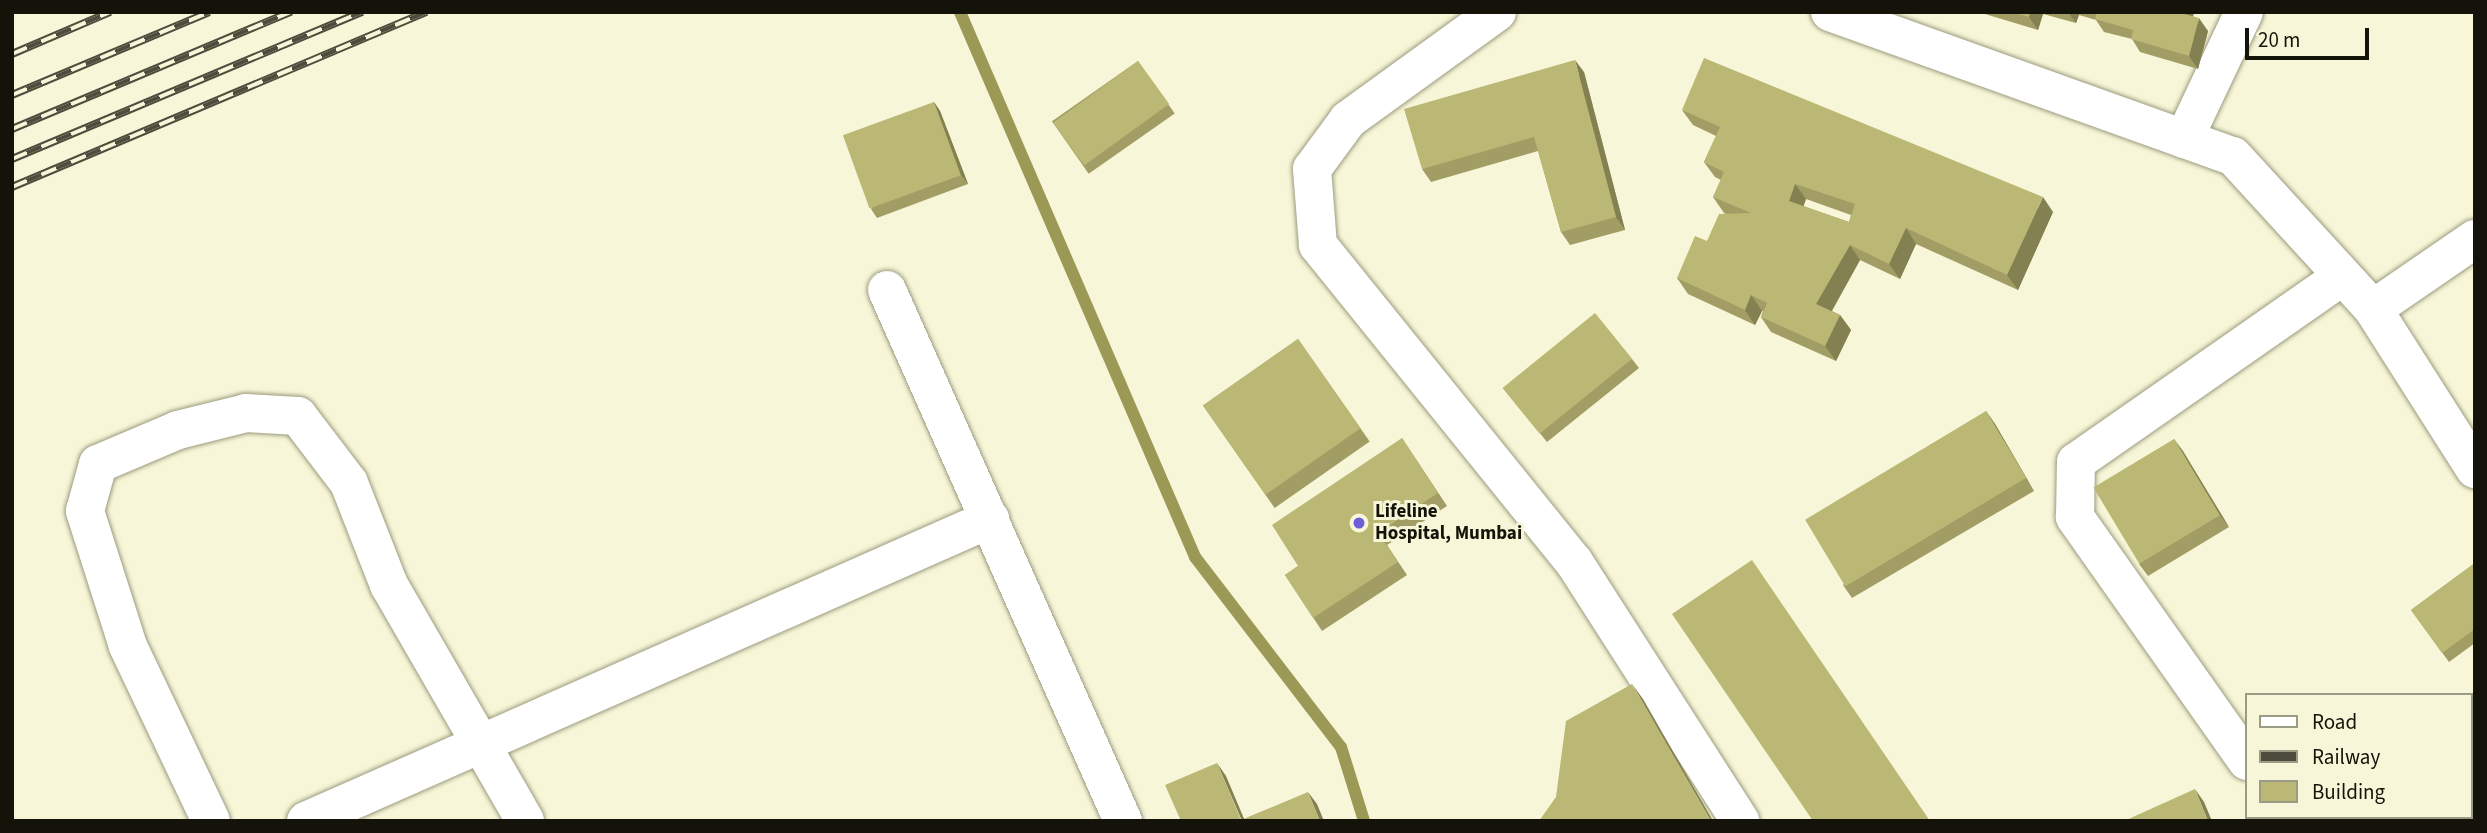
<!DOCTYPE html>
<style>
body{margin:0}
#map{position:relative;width:2487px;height:833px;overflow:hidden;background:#f7f6d8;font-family:"Source Sans 3",sans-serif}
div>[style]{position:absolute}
.stream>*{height:12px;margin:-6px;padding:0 6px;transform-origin:6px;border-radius:6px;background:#9c9856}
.roads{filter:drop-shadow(0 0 2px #9c9b7f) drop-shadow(0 0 2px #9c9b7f)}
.street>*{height:38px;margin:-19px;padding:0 19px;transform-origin:19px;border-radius:19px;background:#fff}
.secondary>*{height:38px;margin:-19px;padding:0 19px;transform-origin:19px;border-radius:19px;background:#fff}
.primary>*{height:38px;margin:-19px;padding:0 19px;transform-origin:19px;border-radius:19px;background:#fff}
.rail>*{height:8px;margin-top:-4px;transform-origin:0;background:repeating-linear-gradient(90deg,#f7f6d8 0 16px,#4d4c3d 0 32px);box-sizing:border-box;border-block:2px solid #4d4c3d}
.wall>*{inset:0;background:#a19d64;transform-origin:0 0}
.shaded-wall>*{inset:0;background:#838051}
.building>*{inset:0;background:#bbb774;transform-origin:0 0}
.dots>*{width:19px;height:19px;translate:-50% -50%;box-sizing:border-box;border:4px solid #f7f6d8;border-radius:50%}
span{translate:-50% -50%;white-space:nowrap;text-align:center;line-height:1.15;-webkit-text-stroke:6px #f7f6d8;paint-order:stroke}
.poi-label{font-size:19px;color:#141309;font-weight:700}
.left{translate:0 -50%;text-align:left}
.frame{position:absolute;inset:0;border:14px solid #141309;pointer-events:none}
.legend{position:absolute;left:2245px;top:693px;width:228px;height:126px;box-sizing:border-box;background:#f7f6d8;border:2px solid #9c9b85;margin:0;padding:9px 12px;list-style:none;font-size:21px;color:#141309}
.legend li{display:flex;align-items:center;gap:14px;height:35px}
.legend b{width:35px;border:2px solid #9c9b85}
.scale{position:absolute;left:2245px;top:28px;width:124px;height:32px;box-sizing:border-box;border:4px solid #141309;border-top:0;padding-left:9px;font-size:21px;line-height:24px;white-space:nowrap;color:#141309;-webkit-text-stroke:5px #f7f6d8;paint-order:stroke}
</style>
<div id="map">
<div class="stream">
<div style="left:960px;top:12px;width:594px;rotate:66.67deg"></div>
<div style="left:1195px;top:557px;width:240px;rotate:52.5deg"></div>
<div style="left:1341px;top:747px;width:77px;rotate:72.7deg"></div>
</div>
<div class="roads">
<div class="street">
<div style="left:2184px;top:139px;width:140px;rotate:-64.7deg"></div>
<div style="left:887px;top:290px;width:581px;rotate:66.04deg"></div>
<div style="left:2373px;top:309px;width:124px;rotate:-34.5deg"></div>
<div style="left:2247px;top:761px;width:299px;rotate:-125.2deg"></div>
<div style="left:2075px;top:517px;width:55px;rotate:-89deg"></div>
<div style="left:2076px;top:462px;width:325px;rotate:-34.9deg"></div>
<div style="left:2284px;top:817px;width:4px;rotate:63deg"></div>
<div style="left:211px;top:821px;width:194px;rotate:-115.4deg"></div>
<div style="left:128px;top:646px;width:142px;rotate:-107.7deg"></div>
<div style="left:85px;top:511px;width:49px;rotate:-74.5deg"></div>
<div style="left:98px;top:464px;width:87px;rotate:-23deg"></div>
<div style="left:178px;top:430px;width:70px;rotate:-14deg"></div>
<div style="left:246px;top:413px;width:52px;rotate:3.3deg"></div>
<div style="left:298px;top:416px;width:84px;rotate:52.7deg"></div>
<div style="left:349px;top:483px;width:110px;rotate:68.6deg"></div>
<div style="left:389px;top:585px;width:272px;rotate:60deg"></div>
<div style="left:306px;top:821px;width:748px;rotate:-23.82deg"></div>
</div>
<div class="secondary">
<div style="left:1497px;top:12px;width:184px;rotate:144.1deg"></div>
<div style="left:1348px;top:120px;width:61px;rotate:126.3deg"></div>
<div style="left:1312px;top:169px;width:76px;rotate:85.5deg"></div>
<div style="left:1318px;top:245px;width:407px;rotate:51.1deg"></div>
<div style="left:1574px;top:562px;width:308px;rotate:57.3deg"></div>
<div style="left:1830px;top:12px;width:428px;rotate:19.7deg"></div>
<div style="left:2233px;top:156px;width:207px;rotate:47.5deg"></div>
<div style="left:2373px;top:309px;width:190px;rotate:57.5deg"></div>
</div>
<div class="primary">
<div style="left:2471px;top:803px;width:4px;rotate:-14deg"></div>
<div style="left:2434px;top:821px;width:9px;rotate:-27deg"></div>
</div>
</div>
<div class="rail">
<div style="left:12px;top:54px;width:107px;rotate:-23.2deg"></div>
<div style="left:12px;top:95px;width:214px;rotate:-22.8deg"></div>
<div style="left:12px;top:129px;width:303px;rotate:-22.8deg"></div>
<div style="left:12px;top:159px;width:380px;rotate:-22.8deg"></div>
<div style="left:12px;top:187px;width:450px;rotate:-22.9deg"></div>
</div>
<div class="wall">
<div style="clip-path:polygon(1984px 12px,2194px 12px,2193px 17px,2208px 31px,2198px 69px,2140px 52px,2132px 39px,2104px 32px,2096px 20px,2079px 15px,2076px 23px,2043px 14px,2038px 30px,1985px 14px)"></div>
<div style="left:1138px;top:61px;width:64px;height:105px;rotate:55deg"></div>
<div style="clip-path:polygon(1584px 72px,1625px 230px,1570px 245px,1561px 232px,1538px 151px,1431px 182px,1422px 169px)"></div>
<div style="clip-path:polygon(934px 102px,940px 111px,968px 184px,877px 218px,871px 209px)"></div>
<div style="clip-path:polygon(evenodd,1682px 110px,2053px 212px,2018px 290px,1916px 244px,1900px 279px,1860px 260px,1832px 311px,1840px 315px,1851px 330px,1836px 361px,1771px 332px,1761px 317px,1763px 311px,1762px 311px,1755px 325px,1688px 294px,1677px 278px,1707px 241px,1726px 214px,1724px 213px,1713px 197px,1721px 180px,1715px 177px,1704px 162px,1716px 136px,1693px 125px,1682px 110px,1806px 199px,1851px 215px,1849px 222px,1803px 206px,1806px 199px)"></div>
<div style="left:1298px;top:339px;width:125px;height:116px;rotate:55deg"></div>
<div style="clip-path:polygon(1632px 359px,1639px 368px,1547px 442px,1503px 388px)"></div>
<div style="clip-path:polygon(1986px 411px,1995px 424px,2034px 491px,1852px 598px,1843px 585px)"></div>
<div style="clip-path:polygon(1402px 438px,1447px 506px,1387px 545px,1407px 575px,1322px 631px,1285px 575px,1298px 566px)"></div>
<div style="clip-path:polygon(2174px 439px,2229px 527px,2148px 576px,2139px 564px)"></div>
<div style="clip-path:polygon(2475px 563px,2475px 643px,2449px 662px,2411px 610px)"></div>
</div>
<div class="shaded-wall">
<div style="clip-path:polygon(2030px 12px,2042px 12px,2043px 14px,2038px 30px,2029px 17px)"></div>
<div style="clip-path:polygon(2068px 12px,2077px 12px,2079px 15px,2076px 23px)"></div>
<div style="clip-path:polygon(2182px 12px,2194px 12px,2190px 26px,2181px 13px)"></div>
<div style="clip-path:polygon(2199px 18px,2208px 31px,2198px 69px,2189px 56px)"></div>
<div style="clip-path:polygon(1575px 60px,1584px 72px,1625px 230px,1616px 217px)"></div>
<div style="clip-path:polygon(934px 102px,940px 111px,968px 184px,961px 175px)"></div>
<div style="clip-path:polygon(1795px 184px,1806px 199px,1800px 217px,1789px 201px)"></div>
<div style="clip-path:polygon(2043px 197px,2053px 212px,2018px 290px,2007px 275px)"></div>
<div style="clip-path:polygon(1906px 228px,1916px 244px,1900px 279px,1889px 264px)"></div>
<div style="clip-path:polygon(1850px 245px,1860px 260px,1827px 319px,1816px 304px)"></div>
<div style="clip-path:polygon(1751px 295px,1762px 311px,1755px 325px,1745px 310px)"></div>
<div style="clip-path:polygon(1840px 315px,1851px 330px,1836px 361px,1825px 346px)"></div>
<div style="clip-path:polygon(1986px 411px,1995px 424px,2034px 491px,2026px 478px)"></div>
<div style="clip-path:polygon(2174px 439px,2183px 451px,2229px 527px,2220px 515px)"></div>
<div style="clip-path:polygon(1632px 684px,1643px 699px,1713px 821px,1711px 821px)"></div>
<div style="clip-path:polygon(1217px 763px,1226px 776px,1245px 821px,1242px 821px)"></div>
<div style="clip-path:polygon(2195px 789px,2204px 802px,2212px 821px,2208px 821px)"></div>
<div style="clip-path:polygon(1308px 792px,1317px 804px,1324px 821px,1320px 821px)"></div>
</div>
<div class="building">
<div style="clip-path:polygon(2012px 12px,2030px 12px,2029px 17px)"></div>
<div style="clip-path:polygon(2097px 12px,2182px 12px,2181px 13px,2199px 18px,2189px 56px,2131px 39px,2133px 30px,2095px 19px)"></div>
<div style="clip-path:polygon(evenodd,1704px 58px,2043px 197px,2007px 275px,1906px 228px,1889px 264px,1850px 245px,1816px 304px,1840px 315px,1825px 346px,1761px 317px,1767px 303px,1751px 295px,1745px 310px,1677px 278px,1695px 236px,1707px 241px,1719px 214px,1751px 213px,1713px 197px,1724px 172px,1704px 162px,1720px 127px,1682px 110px,1704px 58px,1795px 184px,1855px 204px,1849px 222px,1789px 201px,1795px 184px)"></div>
<div style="clip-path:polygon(1575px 60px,1616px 217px,1561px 232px,1534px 137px,1422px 169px,1404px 109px)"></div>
<div style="left:1138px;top:61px;width:53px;height:105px;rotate:54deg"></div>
<div style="left:934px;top:102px;width:78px;height:97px;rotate:70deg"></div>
<div style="left:1595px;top:313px;width:59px;height:119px;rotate:51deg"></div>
<div style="left:1298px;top:339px;width:109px;height:116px;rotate:55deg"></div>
<div style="left:1986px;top:411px;width:78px;height:211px;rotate:59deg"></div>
<div style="clip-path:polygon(1402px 438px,1438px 493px,1378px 533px,1398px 562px,1313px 618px,1285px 575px,1298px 566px,1272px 525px)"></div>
<div style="left:2174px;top:439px;width:89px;height:94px;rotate:59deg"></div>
<div style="clip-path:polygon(1752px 560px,1930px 821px,1813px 821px,1672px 614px)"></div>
<div style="clip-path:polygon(2475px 563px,2475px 629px,2442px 653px,2411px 610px)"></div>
<div style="clip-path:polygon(1632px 684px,1711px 821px,1539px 821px,1556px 797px,1566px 721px)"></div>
<div style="clip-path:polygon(1217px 763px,1241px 820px,1308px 792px,1320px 821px,1181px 821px,1165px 785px)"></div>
<div style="clip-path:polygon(2195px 789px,2208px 821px,2124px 821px)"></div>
</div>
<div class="dots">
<div style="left:1359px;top:523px;background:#6e5dd7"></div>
</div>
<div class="poi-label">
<span class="left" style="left:1375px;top:523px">Lifeline<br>Hospital, Mumbai</span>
</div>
<div class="frame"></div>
<ul class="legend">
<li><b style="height:9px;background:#fff"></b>Road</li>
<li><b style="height:9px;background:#4d4c3d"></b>Railway</li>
<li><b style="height:19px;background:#bbb774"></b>Building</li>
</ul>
<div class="scale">20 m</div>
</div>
